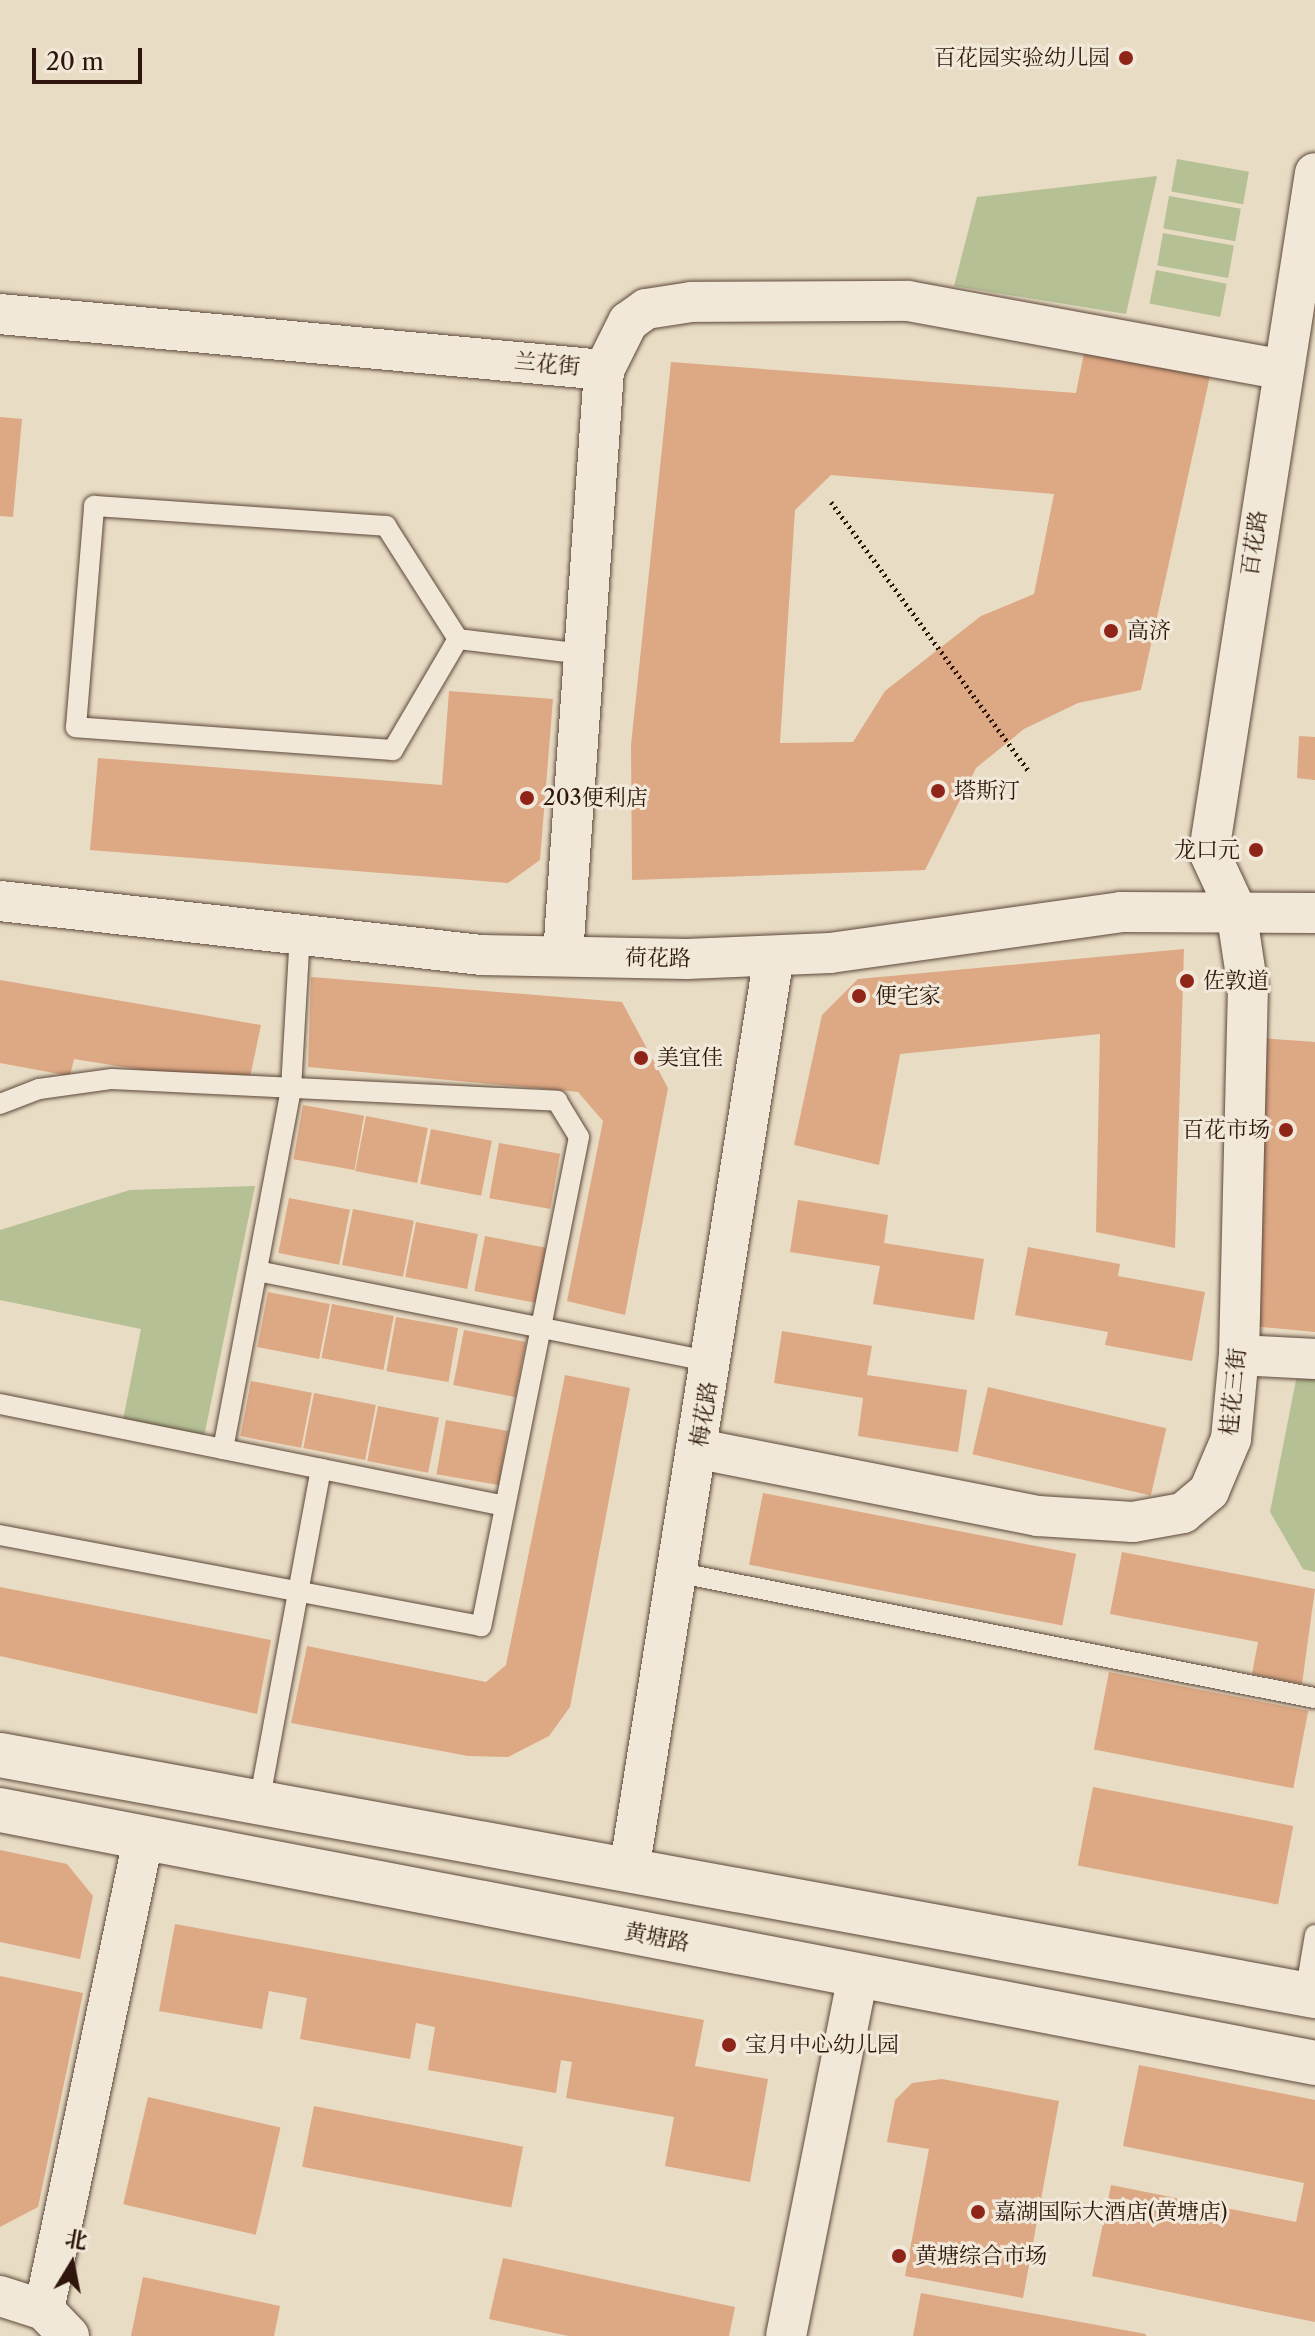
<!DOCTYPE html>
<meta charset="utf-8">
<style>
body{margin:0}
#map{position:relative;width:1315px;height:2336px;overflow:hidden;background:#e9dcc4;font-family:"Libre Caslon Text","Noto Serif SC",serif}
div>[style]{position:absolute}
.green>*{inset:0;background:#b5c095;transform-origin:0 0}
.building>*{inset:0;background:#dda884;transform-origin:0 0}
.path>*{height:5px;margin-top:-2.5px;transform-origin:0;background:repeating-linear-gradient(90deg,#2e160c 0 2px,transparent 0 6px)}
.roads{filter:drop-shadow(0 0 2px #5d483a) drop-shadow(0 0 2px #5d483a)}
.lane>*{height:20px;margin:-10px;padding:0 10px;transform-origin:10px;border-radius:10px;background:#f1e8d9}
.street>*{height:40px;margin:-20px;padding:0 20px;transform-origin:20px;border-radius:20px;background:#f1e8d9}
.secondary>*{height:44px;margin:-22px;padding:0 22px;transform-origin:22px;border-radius:22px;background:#f1e8d9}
.dots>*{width:22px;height:22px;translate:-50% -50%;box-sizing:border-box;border:4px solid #f1e8d9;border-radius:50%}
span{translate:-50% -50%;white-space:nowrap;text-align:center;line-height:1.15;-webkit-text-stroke:6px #f1e8d9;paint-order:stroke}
.poi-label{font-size:22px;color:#2e160c}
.right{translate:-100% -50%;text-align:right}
.left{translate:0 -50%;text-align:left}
.street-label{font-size:22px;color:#2e160c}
.north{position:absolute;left:32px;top:2224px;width:80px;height:80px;-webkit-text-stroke:6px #f1e8d9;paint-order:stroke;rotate:10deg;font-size:22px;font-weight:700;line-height:32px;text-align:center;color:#2e160c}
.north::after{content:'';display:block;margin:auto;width:28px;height:36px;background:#2e160c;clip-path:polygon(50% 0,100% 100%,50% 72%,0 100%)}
.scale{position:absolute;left:32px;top:48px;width:110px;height:36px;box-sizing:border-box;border:4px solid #2e160c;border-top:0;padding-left:10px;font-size:24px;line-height:28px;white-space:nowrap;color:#2e160c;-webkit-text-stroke:6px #f1e8d9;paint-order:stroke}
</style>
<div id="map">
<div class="green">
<div style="left:1177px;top:159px;width:73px;height:33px;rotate:10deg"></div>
<div style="clip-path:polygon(1157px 176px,1126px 314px,954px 286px,977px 197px)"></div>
<div style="left:1169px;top:196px;width:73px;height:33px;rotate:10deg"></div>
<div style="left:1163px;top:233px;width:72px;height:33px;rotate:10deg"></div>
<div style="left:1156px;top:270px;width:72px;height:34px;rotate:11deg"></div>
<div style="clip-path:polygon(255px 1186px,204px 1437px,123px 1420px,141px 1329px,0 1300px,0 1230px,130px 1190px)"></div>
<div style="clip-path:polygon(1298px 1370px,1315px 1371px,1315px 1572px,1303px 1569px,1270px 1512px)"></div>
</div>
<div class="building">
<div style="clip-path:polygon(evenodd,1085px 348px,1210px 376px,1141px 690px,1078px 703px,1024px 729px,976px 768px,925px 870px,632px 880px,631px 745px,671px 362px,1076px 393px,1085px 348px,831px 475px,1054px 494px,1034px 594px,981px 616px,885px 691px,853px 742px,780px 743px,795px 510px,831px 475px)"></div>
<div style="clip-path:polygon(0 417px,22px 419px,13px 517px,0 516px)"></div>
<div style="clip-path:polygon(449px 691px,553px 699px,540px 860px,508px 883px,90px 850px,98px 758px,442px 785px)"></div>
<div style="clip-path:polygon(1299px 736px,1315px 737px,1315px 780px,1297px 778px)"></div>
<div style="clip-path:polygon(1184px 949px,1175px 1248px,1096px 1232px,1100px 1034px,900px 1054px,879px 1165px,794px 1145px,822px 1015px,858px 979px)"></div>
<div style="clip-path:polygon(311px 977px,622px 1002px,668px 1088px,625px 1315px,567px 1301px,603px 1121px,578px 1092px,308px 1067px)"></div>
<div style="clip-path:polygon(0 980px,261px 1025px,248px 1087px,74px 1059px,70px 1076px,0 1063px)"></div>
<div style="clip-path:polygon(1261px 1038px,1315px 1042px,1315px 1332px,1252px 1326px)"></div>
<div style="left:303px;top:1105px;width:62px;height:55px;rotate:10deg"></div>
<div style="left:366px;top:1116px;width:63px;height:56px;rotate:11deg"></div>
<div style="left:431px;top:1129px;width:62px;height:56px;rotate:11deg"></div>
<div style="left:499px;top:1143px;width:62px;height:56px;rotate:10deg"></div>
<div style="left:289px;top:1198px;width:62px;height:56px;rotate:11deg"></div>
<div style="clip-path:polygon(798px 1200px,888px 1215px,884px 1243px,984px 1259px,974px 1320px,873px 1304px,880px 1266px,790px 1252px)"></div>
<div style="left:353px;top:1209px;width:62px;height:57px;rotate:11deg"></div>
<div style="left:416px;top:1222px;width:63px;height:56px;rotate:11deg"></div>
<div style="left:485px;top:1236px;width:62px;height:56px;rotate:11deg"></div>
<div style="clip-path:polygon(1028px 1247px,1120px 1264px,1118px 1276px,1205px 1292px,1192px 1361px,1105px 1345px,1108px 1332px,1015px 1315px)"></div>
<div style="left:268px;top:1292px;width:63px;height:56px;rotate:11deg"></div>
<div style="left:332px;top:1304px;width:63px;height:55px;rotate:11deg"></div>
<div style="left:396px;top:1317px;width:63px;height:55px;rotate:10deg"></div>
<div style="left:464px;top:1330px;width:63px;height:56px;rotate:11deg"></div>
<div style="clip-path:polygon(782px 1331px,872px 1346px,867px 1375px,967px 1390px,958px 1452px,858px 1436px,863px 1398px,774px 1383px)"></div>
<div style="clip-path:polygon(565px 1375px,630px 1388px,570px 1707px,549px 1736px,508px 1757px,468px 1756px,291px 1723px,307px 1646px,486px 1682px,506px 1665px)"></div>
<div style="left:251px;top:1381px;width:62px;height:56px;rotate:11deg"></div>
<div style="left:988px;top:1387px;width:183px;height:69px;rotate:13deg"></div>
<div style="left:314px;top:1393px;width:63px;height:56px;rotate:11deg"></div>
<div style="left:378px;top:1406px;width:62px;height:56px;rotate:11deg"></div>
<div style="left:446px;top:1420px;width:63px;height:55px;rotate:10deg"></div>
<div style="left:763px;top:1493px;width:319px;height:73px;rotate:11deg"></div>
<div style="clip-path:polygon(1122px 1552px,1315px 1589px,1302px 1684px,1252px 1674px,1258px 1642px,1110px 1614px)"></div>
<div style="clip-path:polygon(0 1587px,271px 1640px,257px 1714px,0 1656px)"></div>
<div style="left:1109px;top:1672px;width:203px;height:79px;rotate:11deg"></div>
<div style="left:1093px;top:1787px;width:204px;height:80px;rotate:11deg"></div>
<div style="clip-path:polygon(0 1850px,67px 1864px,93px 1896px,80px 1959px,0 1942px)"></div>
<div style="clip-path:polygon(175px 1924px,704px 2020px,695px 2066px,768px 2079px,750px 2182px,665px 2166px,674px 2117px,566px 2098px,572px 2062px,561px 2060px,556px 2093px,428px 2070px,435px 2027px,416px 2023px,410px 2059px,300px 2039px,307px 1998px,269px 1991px,262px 2029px,159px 2011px)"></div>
<div style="clip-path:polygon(0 1976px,83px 1993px,38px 2207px,0 2227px)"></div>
<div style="clip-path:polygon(1139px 2065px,1315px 2100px,1315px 2322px,1092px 2276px,1111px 2185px,1296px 2222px,1304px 2183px,1123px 2146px)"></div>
<div style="clip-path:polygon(942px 2079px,1059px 2101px,1023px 2298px,905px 2276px,929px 2149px,887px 2142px,895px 2100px,912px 2083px)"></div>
<div style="left:148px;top:2097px;width:136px;height:110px;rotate:13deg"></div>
<div style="left:314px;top:2106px;width:213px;height:62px;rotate:11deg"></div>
<div style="clip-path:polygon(503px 2258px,735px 2307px,729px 2336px,568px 2336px,489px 2319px)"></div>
<div style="clip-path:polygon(143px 2277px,280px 2306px,274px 2336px,131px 2336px)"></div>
<div style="clip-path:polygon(921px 2293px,1146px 2334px,1146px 2336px,913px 2336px)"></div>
</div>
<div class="path">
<div style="left:831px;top:502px;width:335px;rotate:53.7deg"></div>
</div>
<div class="roads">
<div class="lane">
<div style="left:458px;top:639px;width:129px;rotate:120.4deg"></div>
<div style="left:393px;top:750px;width:318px;rotate:-175.9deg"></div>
<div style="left:76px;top:727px;width:222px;rotate:-85.3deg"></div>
<div style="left:94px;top:506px;width:293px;rotate:3.9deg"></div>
<div style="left:386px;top:526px;width:134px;rotate:57.5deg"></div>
<div style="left:458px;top:639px;width:127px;rotate:6.8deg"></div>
<div style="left:0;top:1104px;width:42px;rotate:-21deg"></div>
<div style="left:39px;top:1089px;width:74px;rotate:-7.8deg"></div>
<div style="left:112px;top:1079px;width:446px;rotate:2.8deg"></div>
<div style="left:557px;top:1101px;width:42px;rotate:58.6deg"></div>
<div style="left:579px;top:1137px;width:499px;rotate:101.3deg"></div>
<div style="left:481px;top:1626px;width:490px;rotate:-169.3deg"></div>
<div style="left:257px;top:1271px;width:464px;rotate:11.3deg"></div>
<div style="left:0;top:1404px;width:515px;rotate:11.42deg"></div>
<div style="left:223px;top:1449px;width:366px;rotate:-79.3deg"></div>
<div style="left:291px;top:1089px;width:155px;rotate:-86.7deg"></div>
<div style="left:680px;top:1573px;width:647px;rotate:11.14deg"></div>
<div style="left:259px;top:1803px;width:340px;rotate:-79.5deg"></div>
<div style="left:1305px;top:1994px;width:60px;rotate:-80.4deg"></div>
</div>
<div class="street">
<div style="left:0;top:314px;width:607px;rotate:5.3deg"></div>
<div style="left:0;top:901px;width:484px;rotate:6.4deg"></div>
<div style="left:481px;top:955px;width:206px;rotate:1.1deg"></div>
<div style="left:687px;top:959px;width:143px;rotate:-2.4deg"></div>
<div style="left:830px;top:953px;width:294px;rotate:-8deg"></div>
<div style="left:1121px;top:912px;width:194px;rotate:0.3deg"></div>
<div style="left:563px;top:955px;width:586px;rotate:-85.99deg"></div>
<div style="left:604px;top:370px;width:54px;rotate:-63.4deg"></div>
<div style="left:628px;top:322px;width:22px;rotate:-36deg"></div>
<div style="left:646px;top:309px;width:46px;rotate:-8.8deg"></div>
<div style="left:691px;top:302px;width:217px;rotate:-0.3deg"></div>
<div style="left:908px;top:301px;width:377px;rotate:10.4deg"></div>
<div style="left:1239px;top:1355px;width:76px;rotate:3deg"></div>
<div style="left:699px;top:1449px;width:346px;rotate:11.2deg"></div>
<div style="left:1038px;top:1516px;width:95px;rotate:3.6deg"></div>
<div style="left:1133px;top:1522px;width:51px;rotate:-10.2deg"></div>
<div style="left:1183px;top:1513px;width:34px;rotate:-40deg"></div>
<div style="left:1209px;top:1491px;width:56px;rotate:-67.1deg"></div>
<div style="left:1231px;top:1439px;width:84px;rotate:-84.6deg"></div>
<div style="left:1239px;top:1355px;width:366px;rotate:-88.6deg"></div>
<div style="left:1248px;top:989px;width:80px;rotate:-98.6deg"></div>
<div style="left:1236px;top:910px;width:64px;rotate:-115deg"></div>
<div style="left:1209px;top:852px;width:687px;rotate:-81.13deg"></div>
<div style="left:629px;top:1871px;width:926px;rotate:-81deg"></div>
<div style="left:0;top:2296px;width:46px;rotate:17.7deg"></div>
<div style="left:44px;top:2310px;width:36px;rotate:46deg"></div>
<div style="left:44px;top:2310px;width:481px;rotate:-78.1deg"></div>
<div style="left:786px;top:2336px;width:368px;rotate:-78.7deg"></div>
</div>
<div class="secondary">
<div style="left:0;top:1755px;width:1337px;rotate:10.39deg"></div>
<div style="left:0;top:1810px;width:1339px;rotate:10.89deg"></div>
</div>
</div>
<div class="dots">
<div style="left:1126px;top:58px;background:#8f2418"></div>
<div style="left:1111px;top:631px;background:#8f2418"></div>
<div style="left:938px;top:791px;background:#8f2418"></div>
<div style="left:527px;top:798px;background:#8f2418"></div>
<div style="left:1256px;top:850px;background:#8f2418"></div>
<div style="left:1187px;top:981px;background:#8f2418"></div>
<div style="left:859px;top:996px;background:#8f2418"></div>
<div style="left:641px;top:1058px;background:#8f2418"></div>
<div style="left:1286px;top:1130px;background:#8f2418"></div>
<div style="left:729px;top:2045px;background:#8f2418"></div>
<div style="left:978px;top:2212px;background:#8f2418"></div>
<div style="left:899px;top:2256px;background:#8f2418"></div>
</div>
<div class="poi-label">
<span class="right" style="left:1110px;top:58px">百花园实验幼儿园</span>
<span class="left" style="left:1127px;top:631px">高济</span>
<span class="left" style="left:954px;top:791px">塔斯汀</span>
<span class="left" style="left:543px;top:798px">203便利店</span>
<span class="right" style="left:1240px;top:850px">龙口元</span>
<span class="left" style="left:1203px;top:981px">佐敦道</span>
<span class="left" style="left:875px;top:996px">便宅家</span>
<span class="left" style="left:657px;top:1058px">美宜佳</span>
<span class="right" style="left:1270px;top:1130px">百花市场</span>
<span class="left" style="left:745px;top:2045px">宝月中心幼儿园</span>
<span class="left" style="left:994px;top:2212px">嘉湖国际大酒店(黄塘店)</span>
<span class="left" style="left:915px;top:2256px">黄塘综合市场</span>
</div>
<div class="street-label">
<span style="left:547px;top:364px;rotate:5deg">兰花街</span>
<span style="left:1254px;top:543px;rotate:-82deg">百花路</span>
<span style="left:658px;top:958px;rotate:1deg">荷花路</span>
<span style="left:1233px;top:1392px;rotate:-84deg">桂花三街</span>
<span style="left:704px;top:1414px;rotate:-81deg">梅花路</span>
<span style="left:657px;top:1937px;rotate:11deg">黄塘路</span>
</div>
<div class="north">北</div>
<div class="scale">20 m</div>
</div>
